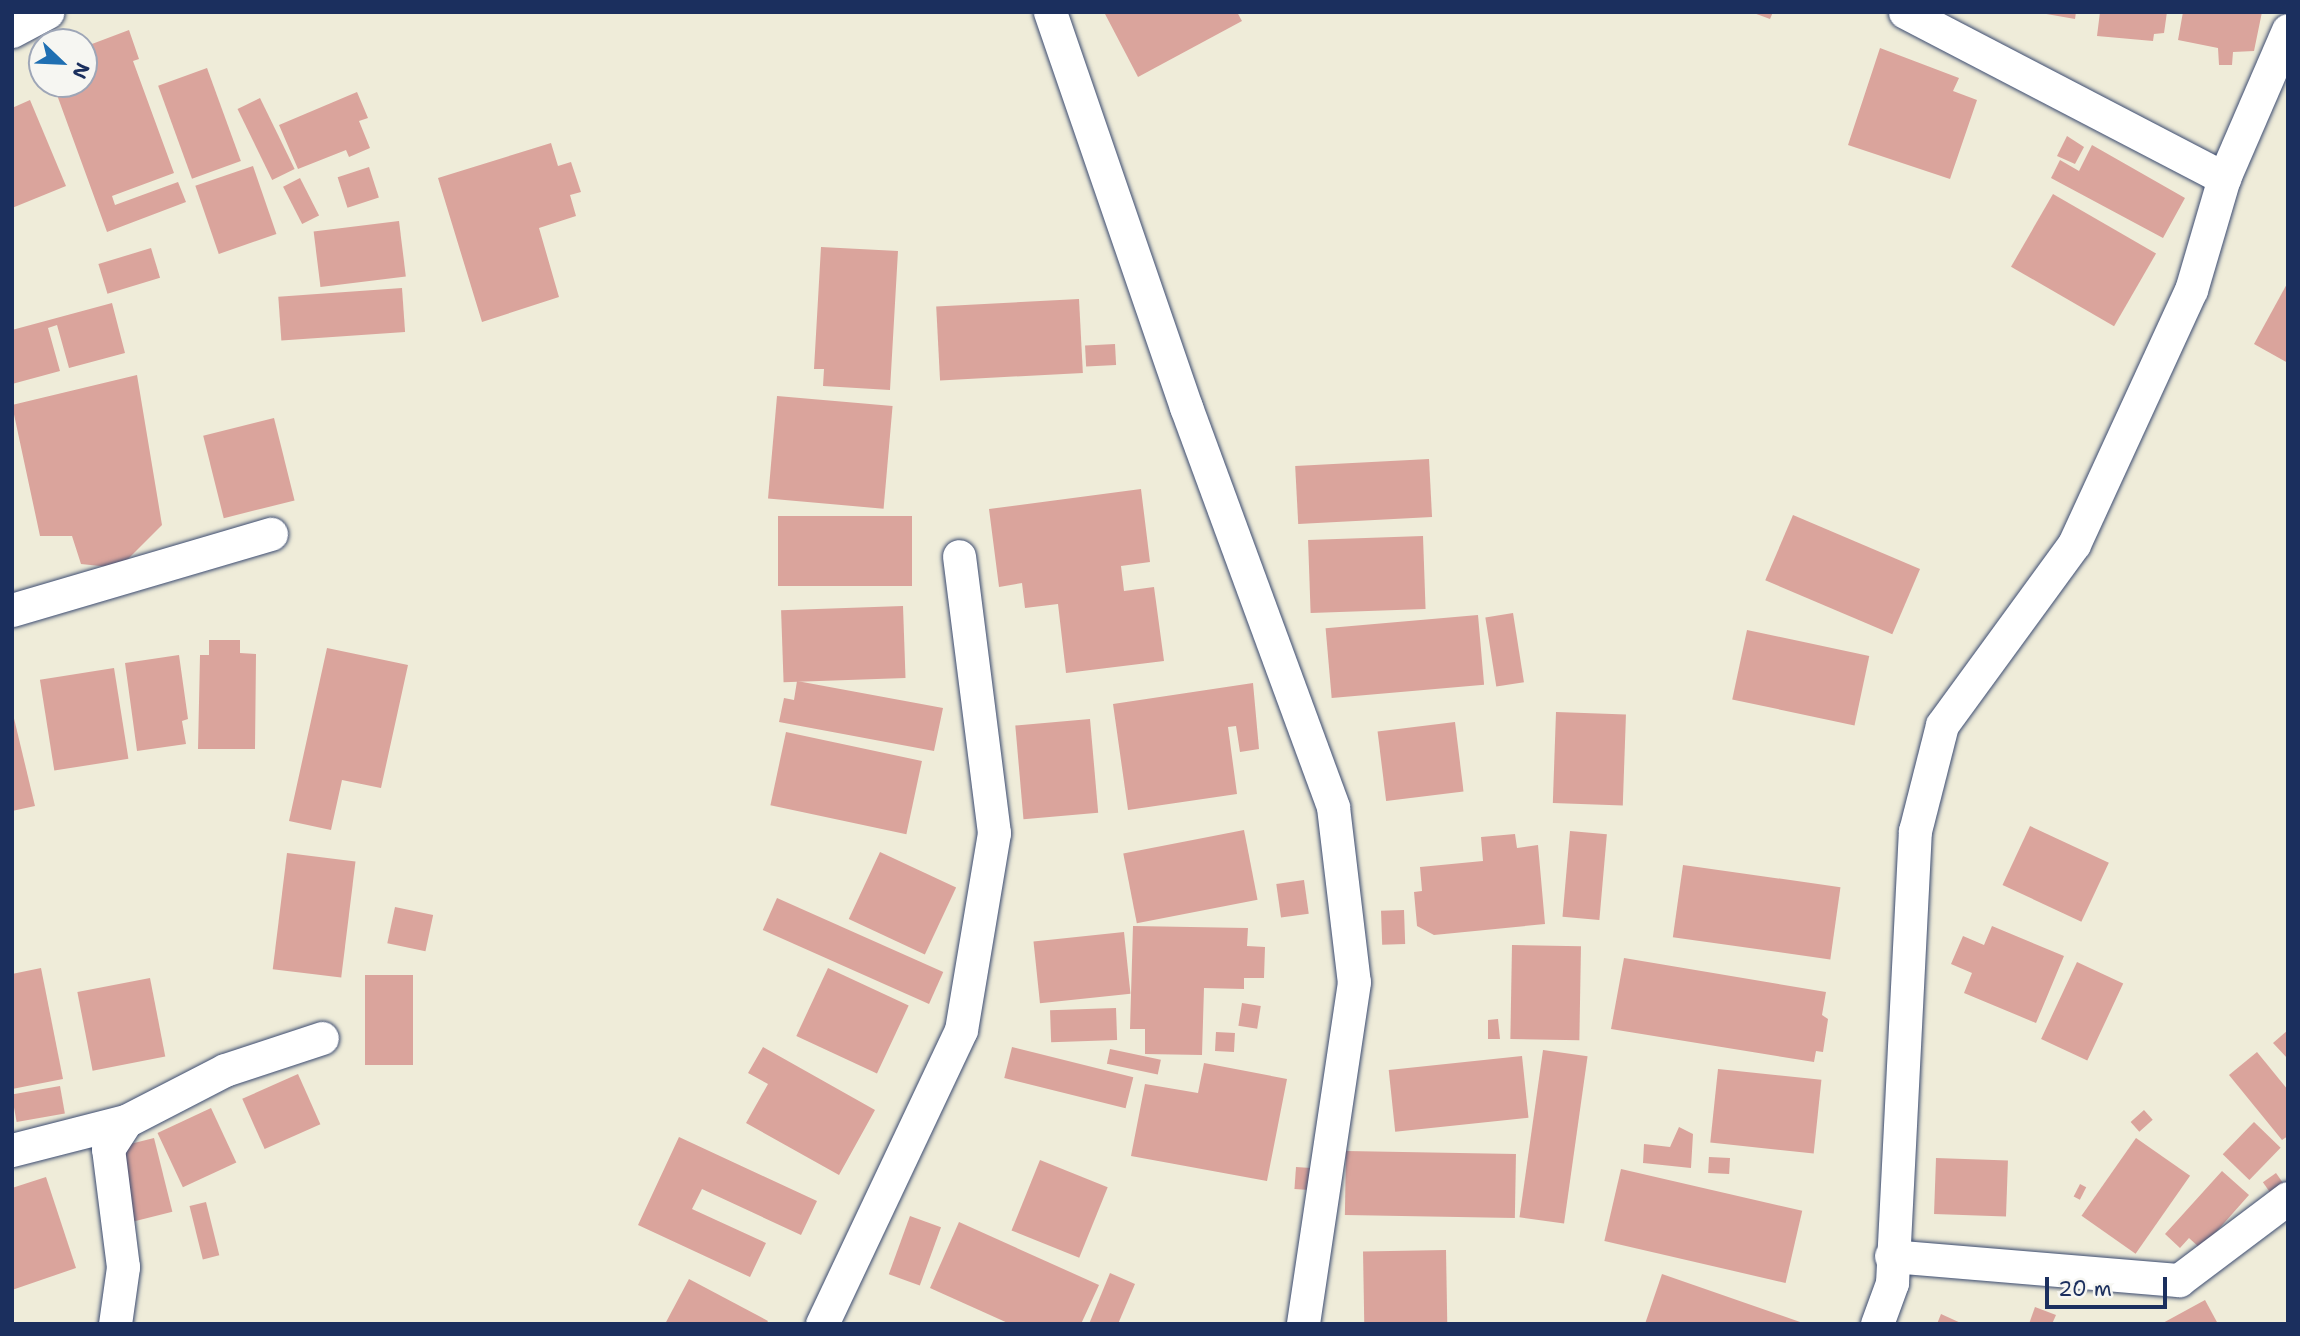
<!DOCTYPE html>
<style>
body{margin:0}
#map{position:relative;width:2300px;height:1336px;overflow:hidden;background:#efecd9;font-family:"Shantell Sans",sans-serif}
div>[style]{position:absolute}
.building>*{inset:0;background:#daa49c;transform-origin:0 0}
.roads{filter:drop-shadow(0 0 2px #3b4b70) drop-shadow(0 0 2px #3b4b70)}
.street>*{height:33px;margin:-16.5px;padding:0 16.5px;transform-origin:16.5px;border-radius:16.5px;background:#fff}
span{translate:-50% -50%;white-space:nowrap;text-align:center;line-height:1.15;-webkit-text-stroke:6px #f6f6f2;paint-order:stroke}
.frame{position:absolute;inset:0;border:14px solid #1b2f5e;pointer-events:none}
.north{position:absolute;left:28px;top:28px;width:70px;height:70px;box-sizing:border-box;background:#f6f6f2;border:2px solid #9ea6b7;border-radius:50%;rotate:113deg;font-size:19px;font-weight:700;line-height:28px;text-align:center;color:#1b2f5e}
.north::after{content:'';display:block;margin:auto;width:24px;height:32px;background:#1f6fb2;clip-path:polygon(50% 0,100% 100%,50% 72%,0 100%)}
.scale{position:absolute;left:2045px;top:1277px;width:122px;height:32px;box-sizing:border-box;border:4px solid #1b2f5e;border-top:0;padding-left:9px;font-size:21px;line-height:24px;white-space:nowrap;color:#1b2f5e;-webkit-text-stroke:5px #f6f6f2;paint-order:stroke}
</style>
<div id="map">
<div class="building">
<div style="clip-path:polygon(1104px 12px,1237px 12px,1242px 21px,1138px 77px)"></div>
<div style="clip-path:polygon(1751px 12px,1773px 12px,1770px 19px)"></div>
<div style="clip-path:polygon(2035px 12px,2076px 12px,2075px 19px)"></div>
<div style="clip-path:polygon(2100px 12px,2167px 12px,2164px 33px,2154px 34px,2153px 41px,2097px 36px)"></div>
<div style="clip-path:polygon(2183px 12px,2262px 12px,2254px 51px,2233px 52px,2232px 65px,2219px 65px,2218px 48px,2178px 40px)"></div>
<div style="clip-path:polygon(129px 30px,139px 59px,133px 61px,174px 173px,112px 196px,115px 205px,178px 182px,186px 202px,107px 232px,53px 84px,84px 84px,84px 47px)"></div>
<div style="clip-path:polygon(1880px 48px,1959px 78px,1953px 91px,1977px 100px,1950px 179px,1848px 145px)"></div>
<div style="left:207px;top:68px;width:99px;height:52px;rotate:70deg"></div>
<div style="clip-path:polygon(357px 92px,368px 118px,359px 121px,370px 148px,349px 157px,346px 150px,298px 169px,279px 125px)"></div>
<div style="left:260px;top:98px;width:79px;height:25px;rotate:64deg"></div>
<div style="clip-path:polygon(30px 100px,66px 186px,12px 208px,12px 108px)"></div>
<div style="clip-path:polygon(2067px 136px,2084px 147px,2075px 164px,2057px 156px)"></div>
<div style="clip-path:polygon(551px 143px,558px 166px,571px 162px,581px 192px,570px 195px,576px 216px,539px 228px,559px 297px,482px 322px,438px 178px)"></div>
<div style="clip-path:polygon(2092px 145px,2185px 198px,2163px 238px,2051px 178px,2060px 160px,2079px 171px)"></div>
<div style="left:253px;top:166px;width:72px;height:61px;rotate:71deg"></div>
<div style="left:369px;top:167px;width:32px;height:33px;rotate:72deg"></div>
<div style="left:300px;top:178px;width:42px;height:19px;rotate:63deg"></div>
<div style="left:2053px;top:194px;width:119px;height:84px;rotate:30deg"></div>
<div style="left:399px;top:221px;width:56px;height:86px;rotate:83deg"></div>
<div style="clip-path:polygon(821px 247px,898px 251px,890px 390px,823px 386px,824px 369px,814px 369px)"></div>
<div style="left:151px;top:248px;width:31px;height:55px;rotate:73deg"></div>
<div style="clip-path:polygon(2288px 282px,2288px 363px,2254px 344px)"></div>
<div style="left:402px;top:288px;width:44px;height:124px;rotate:86deg"></div>
<div style="left:1079px;top:299px;width:74px;height:143px;rotate:87deg"></div>
<div style="clip-path:polygon(112px 303px,125px 353px,69px 368px,57px 325px,48px 328px,60px 371px,12px 384px,12px 330px)"></div>
<div style="left:1115px;top:344px;width:21px;height:30px;rotate:87deg"></div>
<div style="clip-path:polygon(137px 375px,162px 525px,119px 568px,81px 564px,72px 536px,40px 536px,12px 405px)"></div>
<div style="left:777px;top:396px;width:116px;height:103px;rotate:5deg"></div>
<div style="left:274px;top:418px;width:85px;height:73px;rotate:76deg"></div>
<div style="left:1429px;top:459px;width:58px;height:134px;rotate:87deg"></div>
<div style="clip-path:polygon(1141px 489px,1150px 562px,1121px 566px,1124px 591px,1154px 587px,1164px 661px,1066px 673px,1058px 604px,1025px 608px,1022px 583px,999px 587px,989px 509px)"></div>
<div style="left:1793px;top:515px;width:138px;height:71px;rotate:23deg"></div>
<div style="left:778px;top:516px;width:134px;height:70px"></div>
<div style="left:1423px;top:536px;width:73px;height:115px;rotate:88deg"></div>
<div style="left:903px;top:606px;width:72px;height:122px;rotate:88deg"></div>
<div style="left:1513px;top:613px;width:70px;height:28px;rotate:81deg"></div>
<div style="left:1478px;top:615px;width:70px;height:153px;rotate:85deg"></div>
<div style="left:1747px;top:630px;width:125px;height:71px;rotate:12deg"></div>
<div style="clip-path:polygon(209px 640px,240px 640px,240px 653px,256px 654px,255px 749px,198px 749px,200px 655px,209px 655px)"></div>
<div style="clip-path:polygon(327px 648px,408px 665px,381px 788px,342px 780px,331px 830px,289px 821px)"></div>
<div style="clip-path:polygon(179px 655px,188px 719px,182px 721px,186px 744px,137px 751px,125px 663px)"></div>
<div style="left:114px;top:668px;width:92px;height:75px;rotate:81deg"></div>
<div style="clip-path:polygon(797px 681px,943px 708px,934px 751px,779px 722px,784px 698px,794px 700px)"></div>
<div style="clip-path:polygon(1253px 683px,1259px 749px,1240px 752px,1236px 726px,1228px 727px,1237px 794px,1128px 810px,1113px 704px)"></div>
<div style="clip-path:polygon(12px 710px,35px 806px,12px 811px)"></div>
<div style="left:1556px;top:712px;width:70px;height:91px;rotate:2deg"></div>
<div style="left:1090px;top:719px;width:94px;height:75px;rotate:85deg"></div>
<div style="left:1455px;top:722px;width:70px;height:78px;rotate:83deg"></div>
<div style="left:786px;top:732px;width:139px;height:75px;rotate:12deg"></div>
<div style="left:2030px;top:826px;width:87px;height:65px;rotate:25deg"></div>
<div style="left:1244px;top:830px;width:71px;height:123px;rotate:79deg"></div>
<div style="left:1570px;top:831px;width:37px;height:86px;rotate:5deg"></div>
<div style="clip-path:polygon(1515px 834px,1517px 848px,1538px 845px,1545px 924px,1434px 935px,1417px 926px,1414px 892px,1422px 891px,1420px 867px,1483px 861px,1481px 837px)"></div>
<div style="left:880px;top:852px;width:84px;height:74px;rotate:25deg"></div>
<div style="left:287px;top:853px;width:69px;height:117px;rotate:7deg"></div>
<div style="left:1683px;top:865px;width:159px;height:73px;rotate:8deg"></div>
<div style="left:1304px;top:880px;width:34px;height:28px;rotate:82deg"></div>
<div style="left:777px;top:898px;width:182px;height:35px;rotate:24deg"></div>
<div style="left:395px;top:907px;width:39px;height:37px;rotate:12deg"></div>
<div style="left:1404px;top:910px;width:34px;height:23px;rotate:88deg"></div>
<div style="clip-path:polygon(1133px 926px,1248px 928px,1247px 946px,1265px 947px,1264px 978px,1244px 978px,1244px 989px,1204px 988px,1202px 1055px,1145px 1054px,1145px 1029px,1130px 1029px)"></div>
<div style="clip-path:polygon(1992px 926px,2064px 956px,2036px 1023px,1964px 993px,1972px 973px,1951px 964px,1963px 936px,1984px 945px)"></div>
<div style="left:1124px;top:932px;width:62px;height:91px;rotate:84deg"></div>
<div style="left:1512px;top:945px;width:69px;height:94px;rotate:1deg"></div>
<div style="clip-path:polygon(1624px 958px,1826px 992px,1822px 1015px,1828px 1019px,1823px 1052px,1816px 1051px,1814px 1062px,1611px 1029px)"></div>
<div style="left:2077px;top:962px;width:51px;height:85px;rotate:25deg"></div>
<div style="clip-path:polygon(41px 968px,63px 1079px,12px 1089px,12px 974px)"></div>
<div style="left:828px;top:968px;width:89px;height:75px;rotate:25deg"></div>
<div style="left:365px;top:975px;width:48px;height:90px"></div>
<div style="left:150px;top:978px;width:80px;height:74px;rotate:79deg"></div>
<div style="left:1242px;top:1003px;width:19px;height:23px;rotate:9deg"></div>
<div style="left:1116px;top:1008px;width:32px;height:66px;rotate:88deg"></div>
<div style="clip-path:polygon(1498px 1019px,1500px 1039px,1488px 1039px,1488px 1020px)"></div>
<div style="clip-path:polygon(2288px 1030px,2288px 1059px,2273px 1043px)"></div>
<div style="left:1216px;top:1032px;width:19px;height:19px;rotate:3deg"></div>
<div style="clip-path:polygon(763px 1047px,875px 1110px,839px 1175px,746px 1123px,768px 1084px,748px 1073px)"></div>
<div style="left:1012px;top:1047px;width:125px;height:32px;rotate:14deg"></div>
<div style="left:1110px;top:1049px;width:52px;height:15px;rotate:12deg"></div>
<div style="left:1543px;top:1050px;width:45px;height:169px;rotate:8deg"></div>
<div style="clip-path:polygon(2257px 1052px,2288px 1090px,2288px 1136px,2282px 1140px,2229px 1075px)"></div>
<div style="left:1522px;top:1056px;width:62px;height:134px;rotate:84deg"></div>
<div style="clip-path:polygon(1204px 1063px,1287px 1079px,1267px 1181px,1131px 1156px,1145px 1084px,1198px 1093px)"></div>
<div style="left:1718px;top:1069px;width:104px;height:74px;rotate:6deg"></div>
<div style="left:298px;top:1074px;width:55px;height:61px;rotate:66deg"></div>
<div style="left:60px;top:1086px;width:28px;height:49px;rotate:80deg"></div>
<div style="left:211px;top:1108px;width:60px;height:59px;rotate:65deg"></div>
<div style="left:2144px;top:1110px;width:13px;height:18px;rotate:48deg"></div>
<div style="left:2254px;top:1122px;width:37px;height:45px;rotate:44deg"></div>
<div style="clip-path:polygon(1679px 1127px,1693px 1134px,1691px 1168px,1643px 1163px,1644px 1144px,1670px 1147px)"></div>
<div style="clip-path:polygon(679px 1137px,817px 1201px,801px 1235px,702px 1189px,692px 1209px,766px 1243px,750px 1277px,638px 1225px)"></div>
<div style="left:154px;top:1138px;width:76px;height:41px;rotate:76deg"></div>
<div style="left:2136px;top:1138px;width:66px;height:95px;rotate:35deg"></div>
<div style="left:1346px;top:1151px;width:170px;height:64px;rotate:1deg"></div>
<div style="left:1709px;top:1157px;width:21px;height:16px;rotate:3deg"></div>
<div style="left:1936px;top:1158px;width:72px;height:56px;rotate:2deg"></div>
<div style="left:1040px;top:1160px;width:73px;height:76px;rotate:22deg"></div>
<div style="left:1296px;top:1167px;width:15px;height:22px;rotate:4deg"></div>
<div style="left:1621px;top:1169px;width:186px;height:74px;rotate:13deg"></div>
<div style="clip-path:polygon(2222px 1171px,2249px 1195px,2201px 1249px,2189px 1238px,2180px 1248px,2165px 1234px)"></div>
<div style="left:2276px;top:1173px;width:16px;height:16px;rotate:55deg"></div>
<div style="clip-path:polygon(46px 1177px,76px 1268px,12px 1290px,12px 1188px)"></div>
<div style="left:2080px;top:1184px;width:7px;height:14px;rotate:27deg"></div>
<div style="left:206px;top:1202px;width:55px;height:17px;rotate:76deg"></div>
<div style="left:910px;top:1216px;width:33px;height:62px;rotate:20deg"></div>
<div style="clip-path:polygon(959px 1222px,1099px 1285px,1081px 1324px,1010px 1324px,930px 1288px)"></div>
<div style="left:1446px;top:1250px;width:73px;height:83px;rotate:89deg"></div>
<div style="clip-path:polygon(1110px 1273px,1135px 1284px,1118px 1324px,1089px 1324px)"></div>
<div style="clip-path:polygon(1662px 1274px,1803px 1323px,1803px 1324px,1645px 1324px)"></div>
<div style="clip-path:polygon(689px 1279px,768px 1321px,766px 1324px,665px 1324px)"></div>
<div style="clip-path:polygon(2205px 1300px,2218px 1324px,2161px 1324px)"></div>
<div style="clip-path:polygon(2035px 1307px,2056px 1315px,2052px 1324px,2029px 1324px)"></div>
<div style="clip-path:polygon(1941px 1314px,1963px 1324px,1937px 1324px)"></div>
</div>
<div class="roads">
<div class="street">
<div style="left:1050px;top:12px;width:418px;rotate:71deg"></div>
<div style="left:1186px;top:407px;width:426px;rotate:69.8deg"></div>
<div style="left:1333px;top:807px;width:176px;rotate:83.2deg"></div>
<div style="left:1354px;top:982px;width:346px;rotate:98.5deg"></div>
<div style="left:1905px;top:12px;width:360px;rotate:27.5deg"></div>
<div style="left:12px;top:31px;width:40px;rotate:-28deg"></div>
<div style="left:12px;top:610px;width:270px;rotate:-16.4deg"></div>
<div style="left:12px;top:1150px;width:118px;rotate:-14.3deg"></div>
<div style="left:126px;top:1121px;width:111px;rotate:-27.3deg"></div>
<div style="left:225px;top:1070px;width:102px;rotate:-18.3deg"></div>
<div style="left:1891px;top:1256px;width:289px;rotate:4.8deg"></div>
<div style="left:2179px;top:1280px;width:136px;rotate:-37deg"></div>
<div style="left:115px;top:1324px;width:58px;rotate:-82deg"></div>
<div style="left:123px;top:1267px;width:119px;rotate:-97.2deg"></div>
<div style="left:108px;top:1149px;width:33px;rotate:-57deg"></div>
<div style="left:822px;top:1324px;width:325px;rotate:-64.7deg"></div>
<div style="left:961px;top:1030px;width:200px;rotate:-80.5deg"></div>
<div style="left:994px;top:833px;width:279px;rotate:-97.2deg"></div>
<div style="left:1877px;top:1324px;width:44px;rotate:-69.9deg"></div>
<div style="left:1892px;top:1283px;width:453px;rotate:-87.1deg"></div>
<div style="left:1915px;top:831px;width:109px;rotate:-75.7deg"></div>
<div style="left:1942px;top:725px;width:224px;rotate:-53.9deg"></div>
<div style="left:2074px;top:544px;width:280px;rotate:-65.3deg"></div>
<div style="left:2191px;top:290px;width:117px;rotate:-73.6deg"></div>
<div style="left:2224px;top:178px;width:161px;rotate:-66.6deg"></div>
</div>
</div>
<div class="frame"></div>
<div class="north">N</div>
<div class="scale">20 m</div>
</div>
